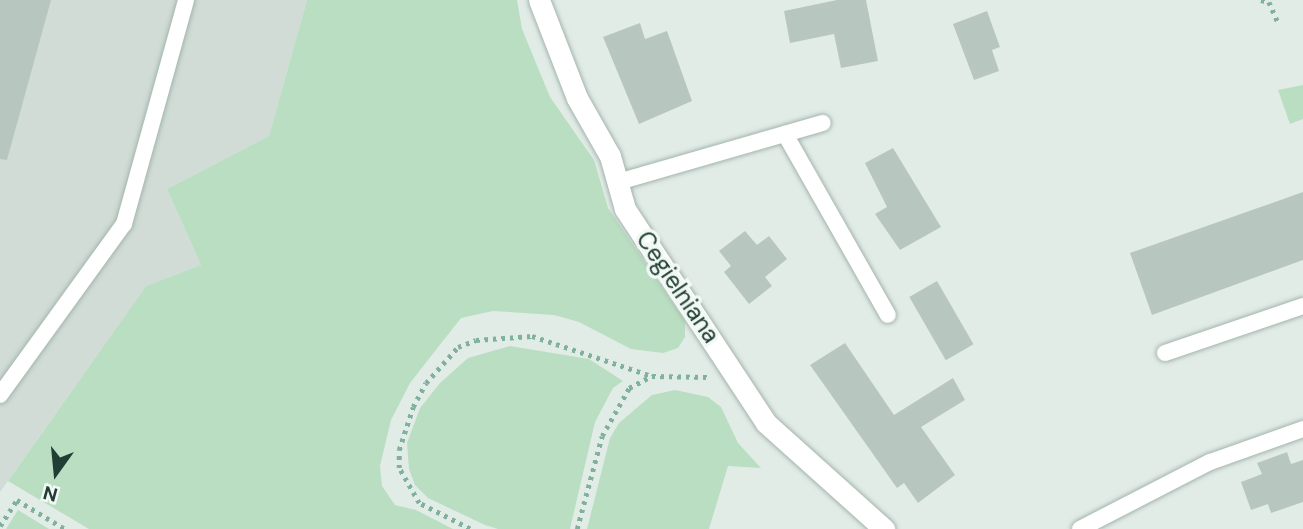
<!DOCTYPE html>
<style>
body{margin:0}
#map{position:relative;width:1303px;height:529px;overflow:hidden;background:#e2ece7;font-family:"DM Sans",sans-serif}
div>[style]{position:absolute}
.built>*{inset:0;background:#d0dcd5}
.green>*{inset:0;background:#badec1}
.building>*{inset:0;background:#b7c7bf;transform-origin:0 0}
.path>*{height:4.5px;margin-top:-2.25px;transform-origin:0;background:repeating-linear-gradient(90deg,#81b19e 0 3.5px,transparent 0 8.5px)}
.roads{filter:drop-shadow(0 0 2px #a4b4ae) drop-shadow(0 0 2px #a4b4ae)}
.lane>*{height:16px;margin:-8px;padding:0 8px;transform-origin:8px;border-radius:8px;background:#fff}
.street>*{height:21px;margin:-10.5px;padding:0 10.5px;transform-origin:10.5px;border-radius:10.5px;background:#fff}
span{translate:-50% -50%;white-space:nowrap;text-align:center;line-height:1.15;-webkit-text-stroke:7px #f2f9f5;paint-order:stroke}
.street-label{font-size:24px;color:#213e34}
.north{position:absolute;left:21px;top:438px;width:70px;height:70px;-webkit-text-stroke:5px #f2f9f5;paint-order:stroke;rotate:195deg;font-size:19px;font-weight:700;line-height:28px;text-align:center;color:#213e34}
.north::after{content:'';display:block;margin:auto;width:24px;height:32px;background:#213e34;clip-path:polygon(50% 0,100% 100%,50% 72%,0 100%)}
</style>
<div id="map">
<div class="built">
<div style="clip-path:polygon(0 0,307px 0,269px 136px,167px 189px,201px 265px,146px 286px,0 492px)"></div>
</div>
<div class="green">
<div style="clip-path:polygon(307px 0,517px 0,522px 29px,550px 97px,594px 160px,608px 208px,685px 321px,685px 337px,678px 348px,663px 353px,631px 349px,579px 322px,554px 315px,493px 311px,461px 318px,410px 383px,391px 420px,380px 466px,382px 486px,395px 505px,416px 510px,453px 529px,89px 529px,8px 481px,146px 286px,201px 265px,167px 189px,269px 136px)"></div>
<div style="clip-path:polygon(1303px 85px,1303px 119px,1290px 124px,1278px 90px)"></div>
<div style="clip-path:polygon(510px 346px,589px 359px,623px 381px,613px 388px,595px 422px,570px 529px,498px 529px,485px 525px,428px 498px,415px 485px,409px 469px,407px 443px,420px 408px,440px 383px,468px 358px)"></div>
<div style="clip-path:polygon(675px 390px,708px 397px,721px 407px,738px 443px,761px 468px,728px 466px,709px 529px,587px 529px,610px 438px,619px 423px,652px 395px)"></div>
<div style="clip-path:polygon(18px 510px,49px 529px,6px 529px)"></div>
</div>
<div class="building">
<div style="clip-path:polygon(0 0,51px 0,7px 160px,0 159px)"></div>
<div style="clip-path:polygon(837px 0,866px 0,878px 61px,841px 68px,834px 34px,790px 43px,784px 11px)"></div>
<div style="clip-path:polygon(987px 11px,1000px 47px,992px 50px,999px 71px,974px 80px,953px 24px)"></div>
<div style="clip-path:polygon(640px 23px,645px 39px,667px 31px,692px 101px,639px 124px,603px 37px)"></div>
<div style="clip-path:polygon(893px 148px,941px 227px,900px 250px,875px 214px,887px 207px,865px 163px)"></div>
<div style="clip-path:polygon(1303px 192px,1303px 260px,1152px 315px,1130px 253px)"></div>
<div style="clip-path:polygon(745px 231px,757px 245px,769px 236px,787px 259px,765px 277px,772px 286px,749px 304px,724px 272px,731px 266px,719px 251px)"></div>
<div style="left:937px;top:281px;width:73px;height:32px;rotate:60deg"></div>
<div style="clip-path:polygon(845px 343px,894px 415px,953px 378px,965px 400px,921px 427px,955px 475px,918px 503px,904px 483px,897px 488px,810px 365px)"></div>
<div style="clip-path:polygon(1287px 452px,1291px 464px,1303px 460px,1303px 502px,1271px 513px,1268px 504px,1251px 510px,1241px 482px,1262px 474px,1257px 463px)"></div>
</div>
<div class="path">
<div style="left:1261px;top:0;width:8px;rotate:14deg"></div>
<div style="left:1269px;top:2px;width:22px;rotate:66deg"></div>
<div style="left:0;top:526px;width:31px;rotate:-57deg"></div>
<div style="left:17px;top:500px;width:56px;rotate:31.1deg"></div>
<div style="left:470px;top:529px;width:57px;rotate:-153deg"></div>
<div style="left:419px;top:503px;width:40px;rotate:-119.7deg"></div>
<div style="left:399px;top:468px;width:18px;rotate:-90deg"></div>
<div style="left:399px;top:450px;width:45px;rotate:-72deg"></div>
<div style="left:413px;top:407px;width:27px;rotate:-62deg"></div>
<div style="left:426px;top:383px;width:48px;rotate:-48.4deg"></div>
<div style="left:458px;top:347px;width:19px;rotate:-21deg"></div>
<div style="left:476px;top:340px;width:56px;rotate:-4.1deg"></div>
<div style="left:532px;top:336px;width:126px;rotate:18.4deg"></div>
<div style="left:577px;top:529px;width:96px;rotate:-75deg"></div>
<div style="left:602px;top:436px;width:55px;rotate:-60.6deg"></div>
<div style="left:629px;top:388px;width:26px;rotate:-28deg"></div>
<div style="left:652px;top:376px;width:56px;rotate:1deg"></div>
</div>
<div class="roads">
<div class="lane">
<div style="left:785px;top:134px;width:208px;rotate:60.4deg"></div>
<div style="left:618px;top:182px;width:213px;rotate:-16.1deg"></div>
<div style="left:1165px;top:353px;width:146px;rotate:-18.8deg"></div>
<div style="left:0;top:395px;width:211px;rotate:-54.1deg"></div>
<div style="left:124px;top:224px;width:232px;rotate:-74.5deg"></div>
<div style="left:1080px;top:529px;width:146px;rotate:-27.3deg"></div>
<div style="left:1210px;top:462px;width:99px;rotate:-19.5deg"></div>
</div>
<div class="street">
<div style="left:539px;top:0;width:105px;rotate:68.8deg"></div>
<div style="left:577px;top:98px;width:67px;rotate:60.4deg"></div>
<div style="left:610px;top:156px;width:55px;rotate:74.2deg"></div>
<div style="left:625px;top:209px;width:256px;rotate:56.6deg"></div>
<div style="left:766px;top:423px;width:159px;rotate:41.9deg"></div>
</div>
</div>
<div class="street-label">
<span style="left:678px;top:287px;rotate:56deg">Cegielniana</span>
</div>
<div class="north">N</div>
</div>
